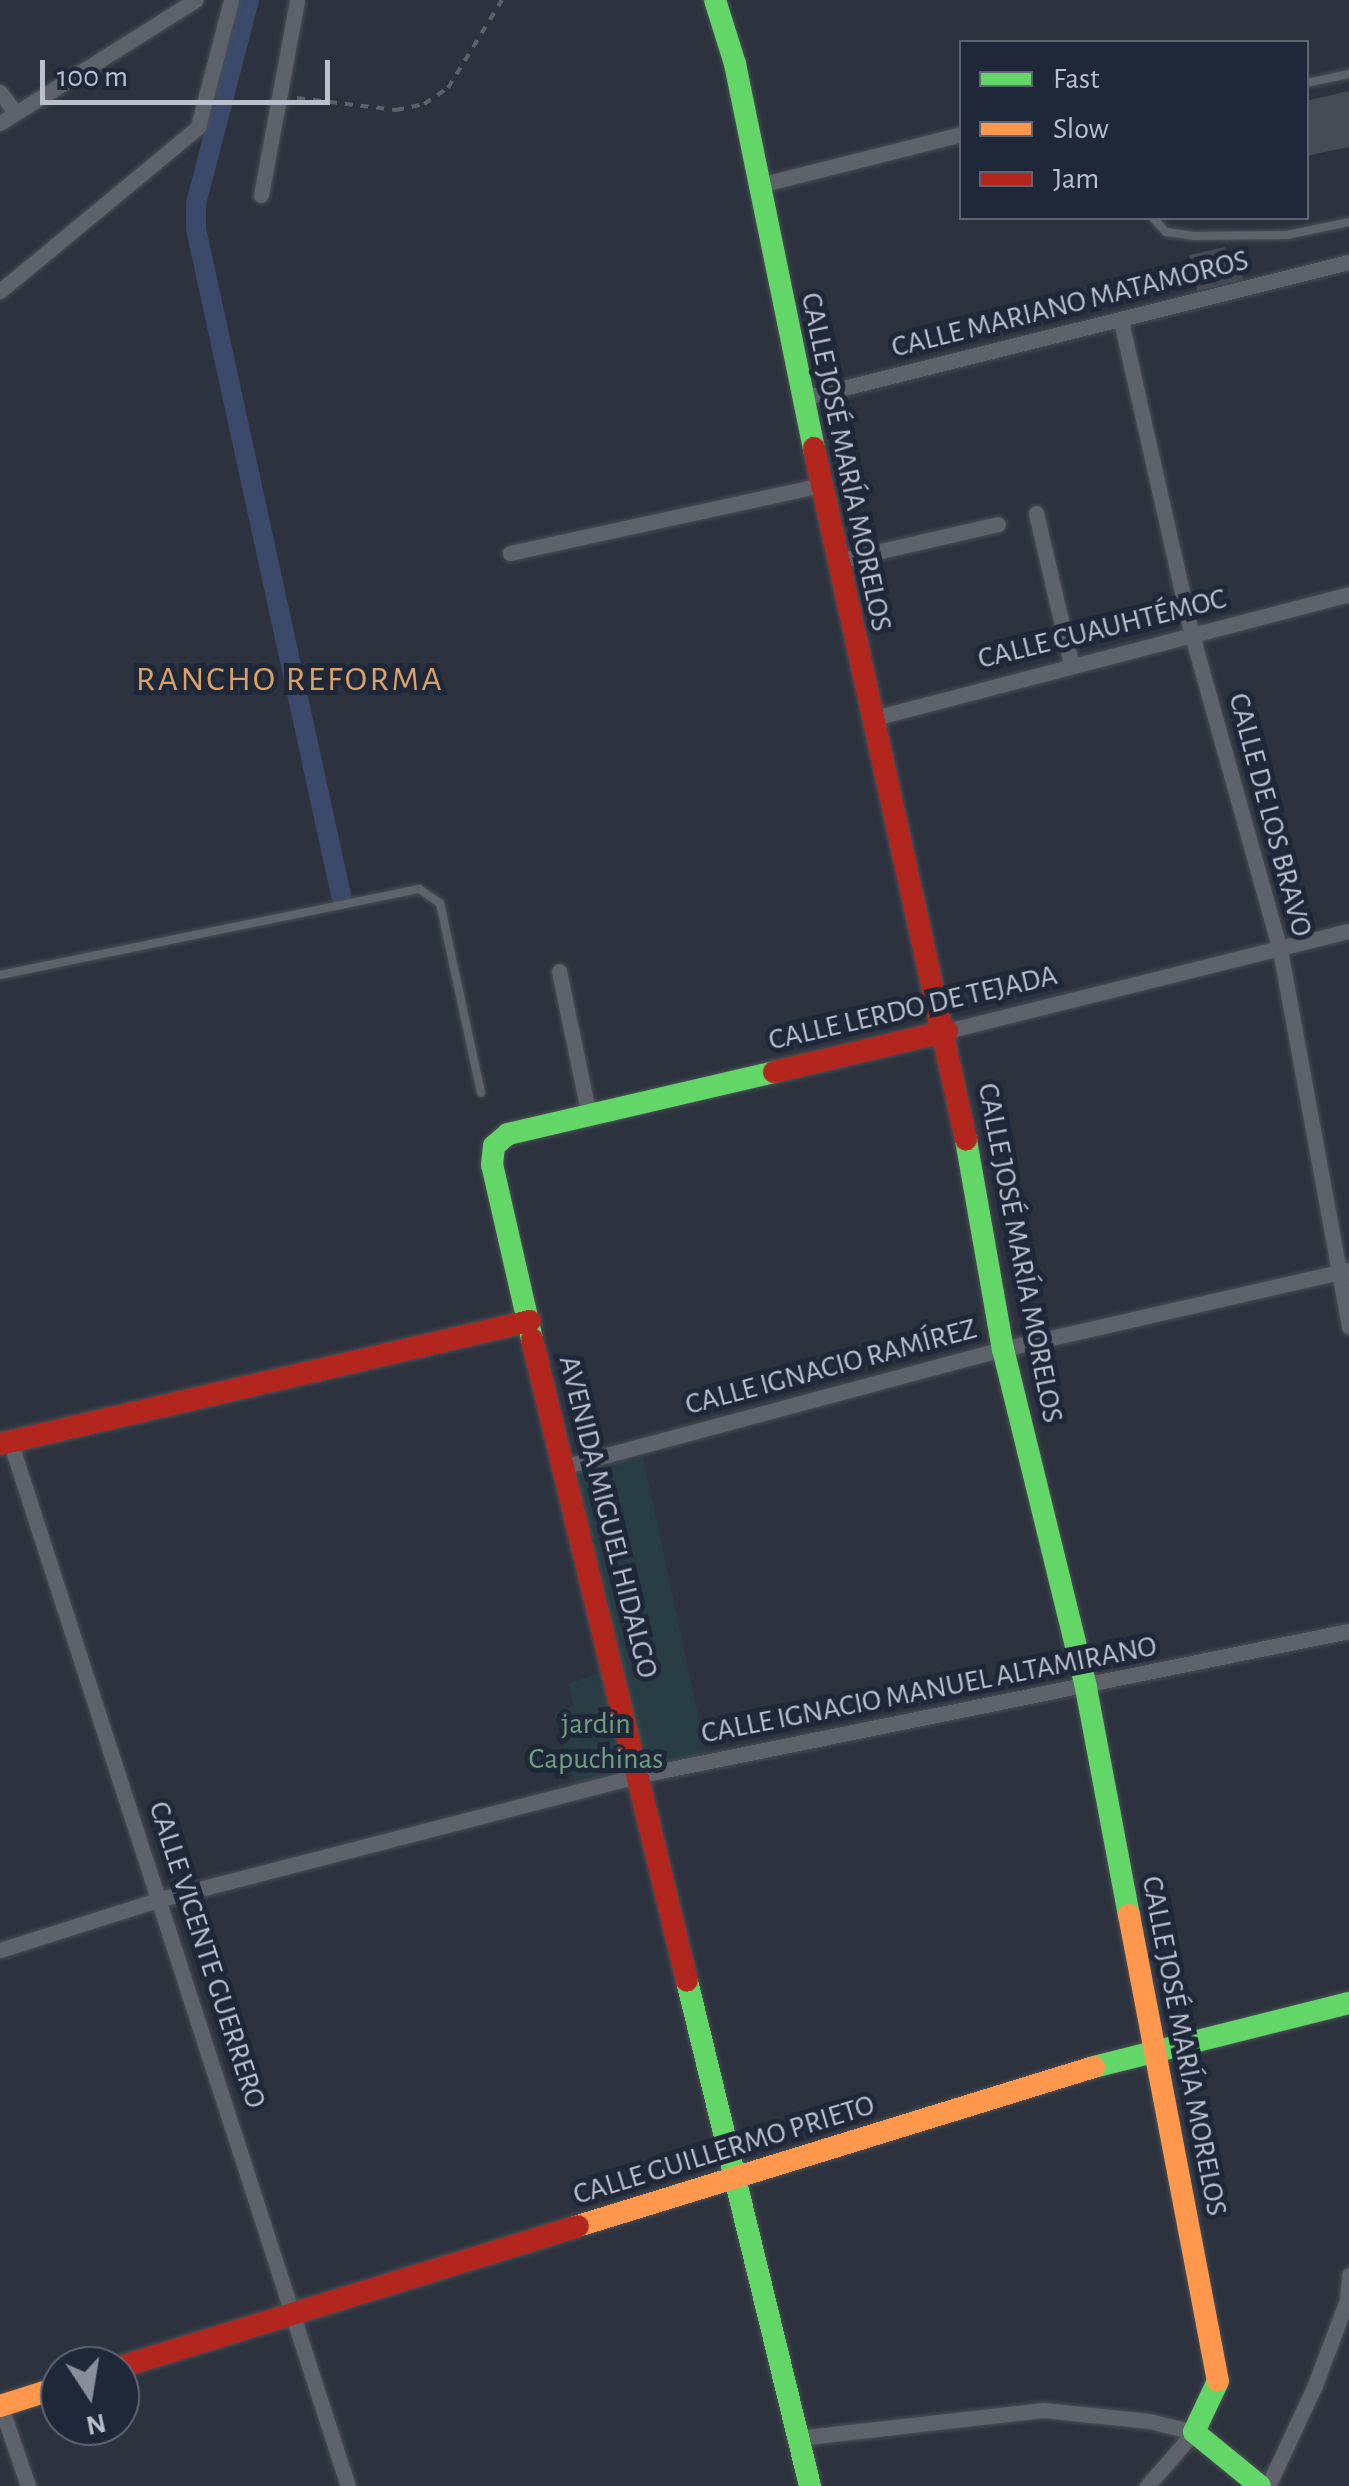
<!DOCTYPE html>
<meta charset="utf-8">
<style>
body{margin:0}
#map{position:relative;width:1349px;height:2486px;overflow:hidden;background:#2d333e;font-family:"Alegreya Sans",sans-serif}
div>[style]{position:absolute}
.green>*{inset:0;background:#293e44;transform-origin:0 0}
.canal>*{height:20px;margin:-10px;padding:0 10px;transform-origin:10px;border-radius:10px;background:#3b4a6a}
.building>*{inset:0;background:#464b54}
.path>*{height:4px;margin-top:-2px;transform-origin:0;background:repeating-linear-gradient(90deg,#5b6167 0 8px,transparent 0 16px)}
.roads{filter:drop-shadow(0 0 2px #4a4e56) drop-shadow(0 0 2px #4a4e56)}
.lane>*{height:8px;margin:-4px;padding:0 4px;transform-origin:4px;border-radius:4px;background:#5e626b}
.street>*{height:15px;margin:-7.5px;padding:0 7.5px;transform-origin:7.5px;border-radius:7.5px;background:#5e626b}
.fast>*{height:22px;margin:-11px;padding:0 11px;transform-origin:11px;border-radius:11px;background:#63d668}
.slow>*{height:22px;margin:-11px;padding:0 11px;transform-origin:11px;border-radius:11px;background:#ff974d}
.jam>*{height:22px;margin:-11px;padding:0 11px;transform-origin:11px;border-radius:11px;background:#b3261e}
span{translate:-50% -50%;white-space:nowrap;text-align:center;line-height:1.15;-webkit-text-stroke:10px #1f2839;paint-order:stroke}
.street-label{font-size:30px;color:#b9bfcd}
.park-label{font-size:30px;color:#6f9f7e}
.quarter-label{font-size:35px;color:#daa266;letter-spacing:2.5px}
.legend{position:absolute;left:959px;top:40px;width:350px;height:180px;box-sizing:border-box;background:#1f2839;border:2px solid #5d6474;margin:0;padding:12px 18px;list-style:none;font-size:30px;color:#b9bfcd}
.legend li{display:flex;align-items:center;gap:20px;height:50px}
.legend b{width:50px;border:2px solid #5d6474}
.north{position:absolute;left:40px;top:2346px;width:100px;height:100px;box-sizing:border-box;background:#1f2839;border:2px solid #5d6474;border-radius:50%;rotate:168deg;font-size:28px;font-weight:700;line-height:40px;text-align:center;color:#b9bfcd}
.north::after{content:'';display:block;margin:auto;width:35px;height:45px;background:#888e9b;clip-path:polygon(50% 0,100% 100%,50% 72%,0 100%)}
.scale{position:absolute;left:40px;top:60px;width:290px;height:45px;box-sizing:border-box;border:5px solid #b9bfcd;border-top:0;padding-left:12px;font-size:30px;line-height:35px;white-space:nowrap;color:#b9bfcd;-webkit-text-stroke:8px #1f2839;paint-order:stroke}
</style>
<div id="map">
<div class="green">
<div style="left:643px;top:1457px;width:304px;height:68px;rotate:78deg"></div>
<div style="clip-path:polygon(613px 1668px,635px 1770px,575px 1784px,555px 1713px,574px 1706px,568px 1684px)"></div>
</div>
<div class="canal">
<div style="left:249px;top:0;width:210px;rotate:104.6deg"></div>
<div style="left:196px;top:203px;width:26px;rotate:90deg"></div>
<div style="left:196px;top:229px;width:682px;rotate:77.72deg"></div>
</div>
<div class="building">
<div style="clip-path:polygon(1349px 91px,1349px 147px,1306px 156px,1306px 101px)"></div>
<div style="clip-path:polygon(1225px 247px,1229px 267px,1240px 265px,1243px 280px,1197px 291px,1189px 255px)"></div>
</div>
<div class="path">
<div style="left:297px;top:98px;width:100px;rotate:6.9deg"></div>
<div style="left:396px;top:110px;width:29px;rotate:-12deg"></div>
<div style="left:424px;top:104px;width:29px;rotate:-34deg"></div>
<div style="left:448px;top:88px;width:103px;rotate:-58.5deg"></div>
</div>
<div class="roads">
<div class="lane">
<div style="left:1306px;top:83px;width:44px;rotate:-11.8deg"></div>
<div style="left:1153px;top:218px;width:19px;rotate:47deg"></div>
<div style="left:1166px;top:232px;width:28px;rotate:8deg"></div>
<div style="left:1194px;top:236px;width:93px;rotate:-0.6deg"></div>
<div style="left:1287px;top:235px;width:63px;rotate:-11.8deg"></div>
<div style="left:0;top:975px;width:428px;rotate:-11.6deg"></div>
<div style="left:419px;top:889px;width:25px;rotate:34deg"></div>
<div style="left:440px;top:903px;width:194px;rotate:77.8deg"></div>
</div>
<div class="street">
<div style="left:0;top:92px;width:26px;rotate:53deg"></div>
<div style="left:0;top:123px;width:231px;rotate:-32.2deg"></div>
<div style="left:756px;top:186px;width:212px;rotate:-14.2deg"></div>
<div style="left:261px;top:195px;width:198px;rotate:-79.5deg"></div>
<div style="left:0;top:291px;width:257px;rotate:-39.6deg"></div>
<div style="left:198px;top:127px;width:131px;rotate:-75.4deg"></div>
<div style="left:1121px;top:321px;width:322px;rotate:77.3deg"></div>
<div style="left:1192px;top:635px;width:327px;rotate:74.4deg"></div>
<div style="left:1280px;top:950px;width:383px;rotate:79.6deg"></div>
<div style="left:803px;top:398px;width:563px;rotate:-13.99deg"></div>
<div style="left:1036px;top:513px;width:155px;rotate:76.9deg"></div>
<div style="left:510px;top:553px;width:319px;rotate:-12.3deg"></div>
<div style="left:837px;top:561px;width:165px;rotate:-12.9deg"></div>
<div style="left:870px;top:719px;width:495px;rotate:-14.6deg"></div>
<div style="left:559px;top:971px;width:148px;rotate:78.3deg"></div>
<div style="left:947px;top:1031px;width:414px;rotate:-14deg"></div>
<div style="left:10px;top:1441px;width:1098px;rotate:72.08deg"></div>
<div style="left:562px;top:1467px;width:457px;rotate:-15deg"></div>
<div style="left:1003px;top:1349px;width:355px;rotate:-12.9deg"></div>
<div style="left:0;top:1950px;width:169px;rotate:-17.6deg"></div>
<div style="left:161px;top:1899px;width:496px;rotate:-14.5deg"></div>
<div style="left:641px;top:1775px;width:722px;rotate:-11.5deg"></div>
<div style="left:0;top:2404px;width:87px;rotate:71.1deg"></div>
<div style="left:798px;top:2438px;width:247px;rotate:-6.5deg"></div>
<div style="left:1043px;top:2410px;width:107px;rotate:5.9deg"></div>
<div style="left:1149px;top:2421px;width:46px;rotate:13.7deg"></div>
<div style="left:1194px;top:2432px;width:72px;rotate:131deg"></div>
<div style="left:1268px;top:2486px;width:111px;rotate:-65deg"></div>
<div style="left:1315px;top:2385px;width:91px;rotate:-69.4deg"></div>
<div style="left:1347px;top:2300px;width:25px;rotate:-85deg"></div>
</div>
<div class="fast">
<div style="left:715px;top:0;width:67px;rotate:72.6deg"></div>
<div style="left:735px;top:64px;width:392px;rotate:78.4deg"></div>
<div style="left:966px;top:1140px;width:212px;rotate:80deg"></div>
<div style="left:1003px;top:1349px;width:349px;rotate:76.2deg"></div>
<div style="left:1086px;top:1688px;width:231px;rotate:79.3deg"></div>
<div style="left:532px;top:1339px;width:179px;rotate:-102.9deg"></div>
<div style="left:492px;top:1165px;width:19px;rotate:-84deg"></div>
<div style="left:494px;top:1146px;width:18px;rotate:-41deg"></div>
<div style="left:508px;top:1134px;width:273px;rotate:-13.1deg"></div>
<div style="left:687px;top:1981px;width:520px;rotate:76.31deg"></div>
<div style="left:1094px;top:2067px;width:263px;rotate:-14.1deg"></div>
<div style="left:1218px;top:2381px;width:56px;rotate:115.2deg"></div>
<div style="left:1194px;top:2432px;width:85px;rotate:39.3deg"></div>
</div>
<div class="slow">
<div style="left:1129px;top:1915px;width:474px;rotate:79.2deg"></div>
<div style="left:578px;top:2226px;width:540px;rotate:-17.13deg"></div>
<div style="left:0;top:2406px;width:63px;rotate:-17.6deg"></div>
</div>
<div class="jam">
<div style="left:814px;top:448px;width:708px;rotate:77.61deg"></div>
<div style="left:774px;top:1072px;width:178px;rotate:-13.3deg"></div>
<div style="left:532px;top:1339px;width:660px;rotate:76.43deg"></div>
<div style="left:0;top:1444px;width:544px;rotate:-13.07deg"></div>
<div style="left:120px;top:2367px;width:479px;rotate:-17.1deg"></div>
</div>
</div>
<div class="street-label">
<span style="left:1070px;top:304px;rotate:-14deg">CALLE MARIANO MATAMOROS</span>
<span style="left:846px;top:462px;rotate:78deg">CALLE JOSÉ MARÍA MORELOS</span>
<span style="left:1102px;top:629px;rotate:-14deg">CALLE CUAUHTÉMOC</span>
<span style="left:1270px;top:815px;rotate:75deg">CALLE DE LOS BRAVO</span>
<span style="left:913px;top:1008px;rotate:-13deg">CALLE LERDO DE TEJADA</span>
<span style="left:1020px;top:1253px;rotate:79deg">CALLE JOSÉ MARÍA MORELOS</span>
<span style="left:831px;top:1367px;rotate:-15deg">CALLE IGNACIO RAMÍREZ</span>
<span style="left:608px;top:1517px;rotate:76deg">AVENIDA MIGUEL HIDALGO</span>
<span style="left:929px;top:1690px;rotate:-11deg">CALLE IGNACIO MANUEL ALTAMIRANO</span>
<span style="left:207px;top:1955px;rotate:72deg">CALLE VICENTE GUERRERO</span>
<span style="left:1184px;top:2046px;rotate:79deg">CALLE JOSÉ MARÍA MORELOS</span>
<span style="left:724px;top:2150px;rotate:-17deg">CALLE GUILLERMO PRIETO</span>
</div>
<div class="park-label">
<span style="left:596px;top:1741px">jardin<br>Capuchinas</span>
</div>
<div class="quarter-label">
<span style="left:290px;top:680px">RANCHO REFORMA</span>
</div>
<ul class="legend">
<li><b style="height:12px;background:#63d668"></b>Fast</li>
<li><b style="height:12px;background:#ff974d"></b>Slow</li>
<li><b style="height:12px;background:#b3261e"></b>Jam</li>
</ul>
<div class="north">N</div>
<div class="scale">100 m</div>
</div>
